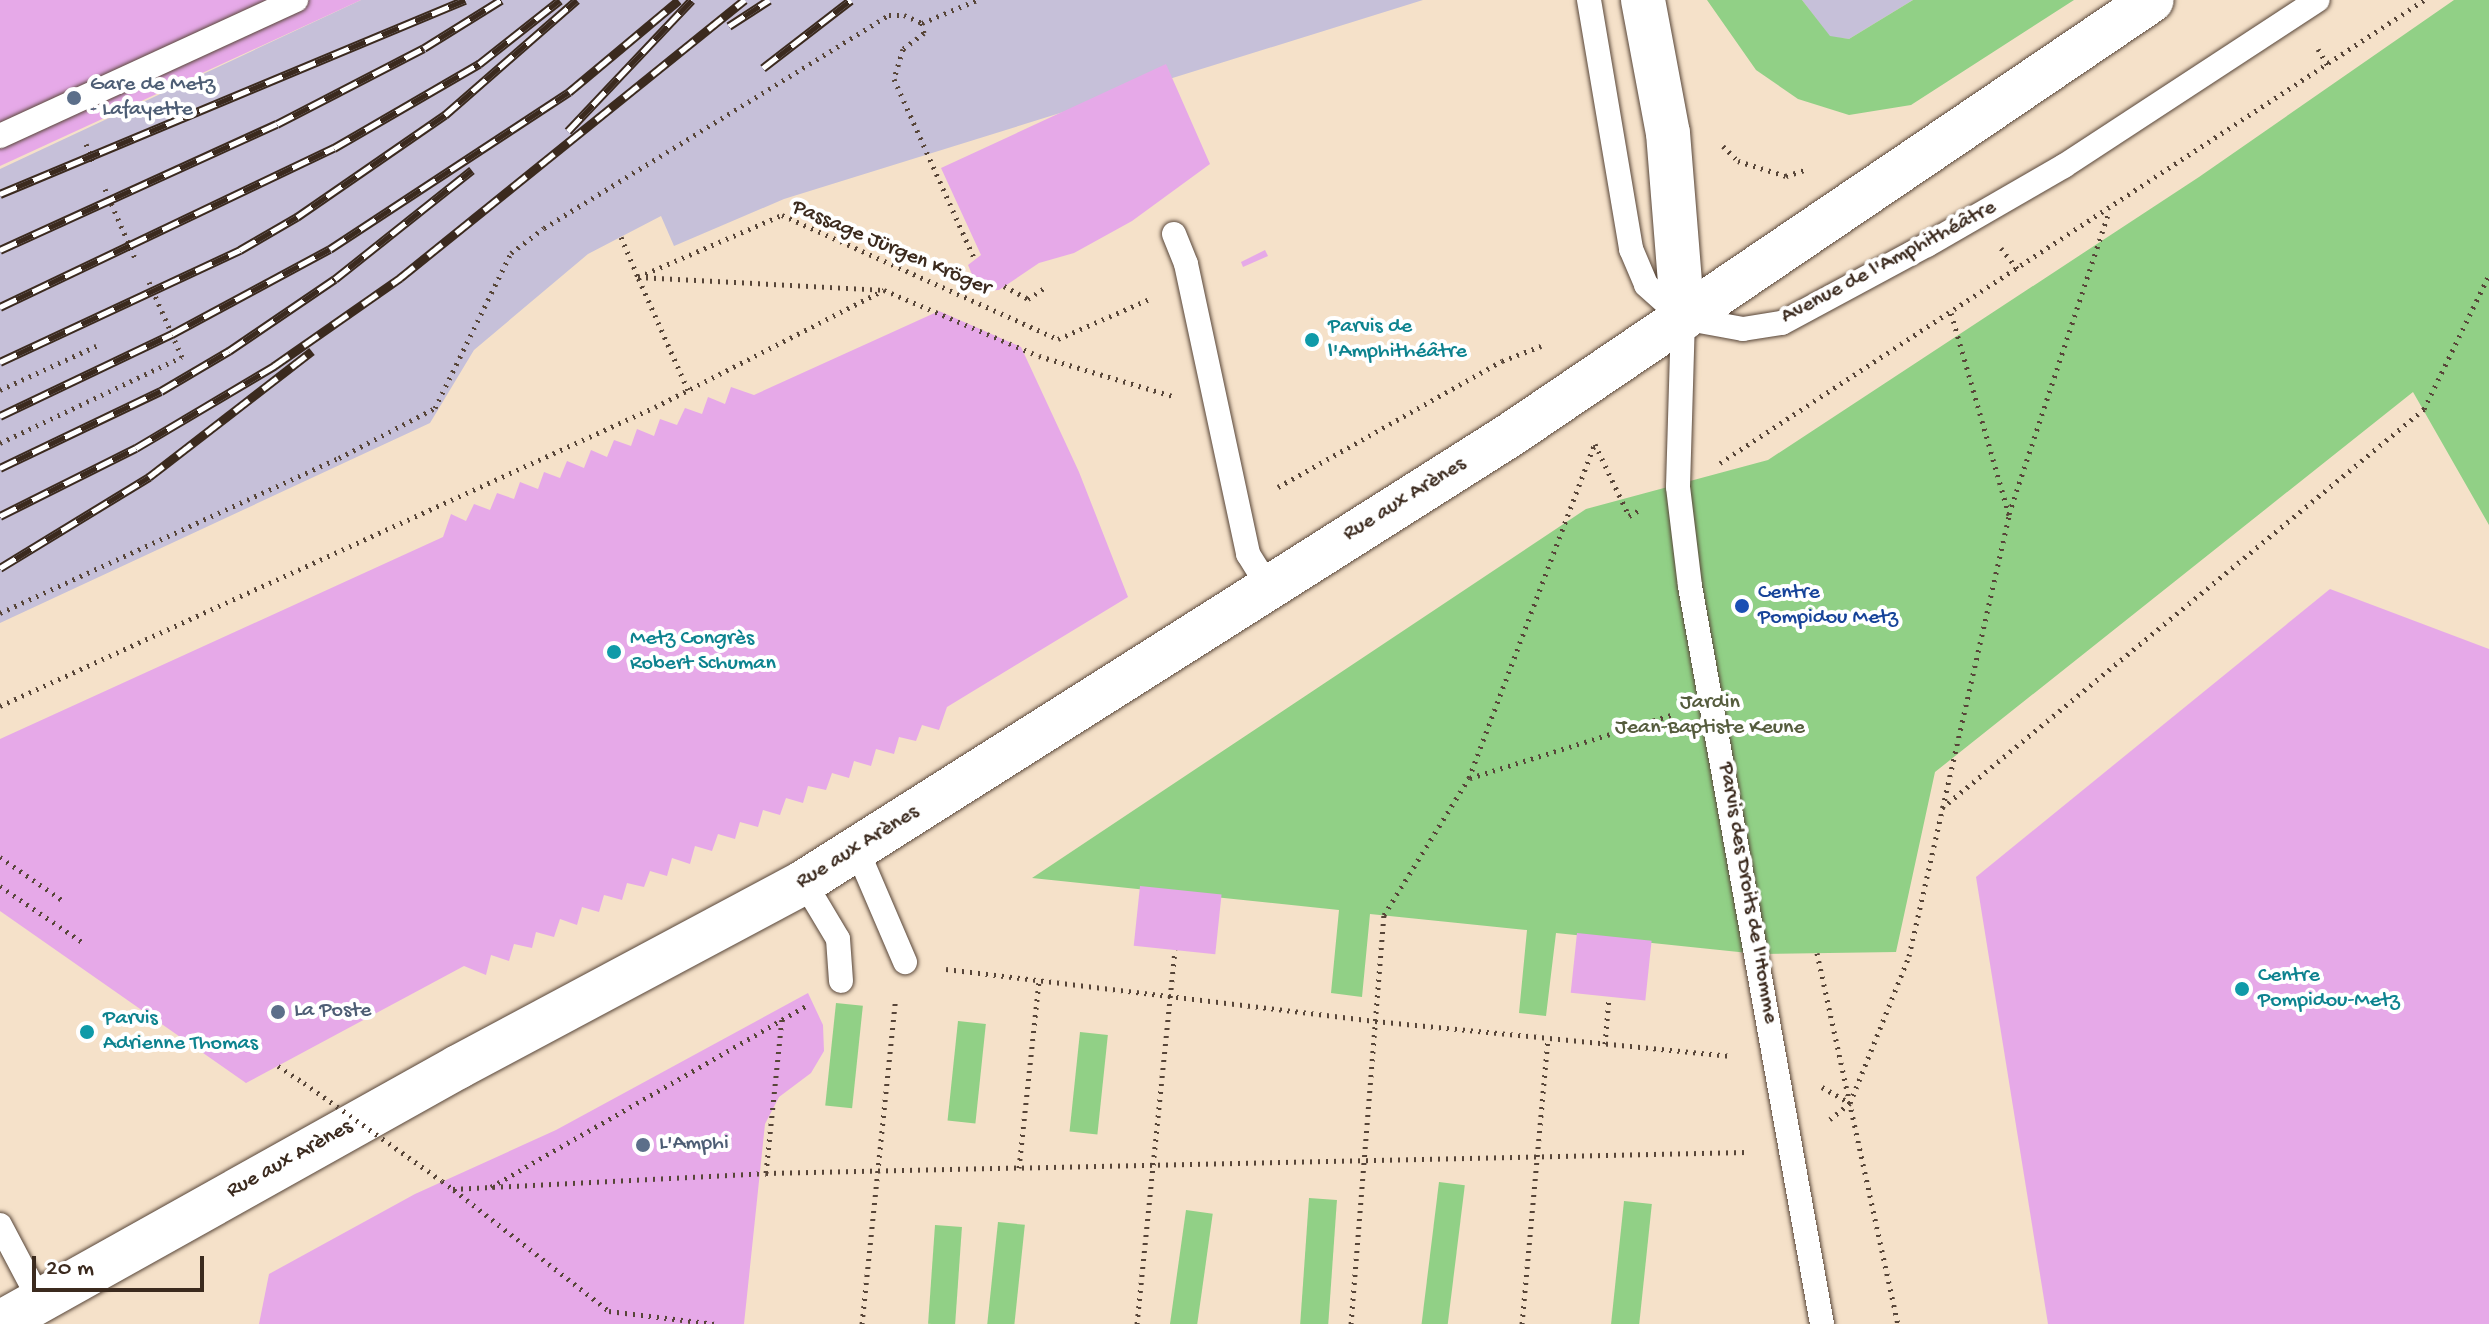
<!DOCTYPE html>
<meta charset="utf-8">
<style>
body{margin:0}
#map{position:relative;width:2489px;height:1324px;overflow:hidden;background:#f5e1c9;font-family:"Gochi Hand",sans-serif}
div>[style]{position:absolute}
.industrial>*{inset:0;background:#c6c0d9}
.green>*{inset:0;background:#91d086;transform-origin:0 0}
.building>*{inset:0;background:#e6a9e8;transform-origin:0 0}
.path>*{height:5px;margin-top:-2.5px;transform-origin:0;background:repeating-linear-gradient(90deg,#574538 0 2px,transparent 0 8px)}
.roads{filter:drop-shadow(0 0 2px #574538) drop-shadow(0 0 2px #574538)}
.lane>*{height:24px;margin:-12px;padding:0 12px;transform-origin:12px;border-radius:12px;background:#fff}
.secondary>*{height:44px;margin:-22px;padding:0 22px;transform-origin:22px;border-radius:22px;background:#fff}
.rail>*{height:9px;margin-top:-4.5px;transform-origin:0;background:repeating-linear-gradient(90deg,#fff 0 18px,#3b2a1e 0 36px);box-sizing:border-box;border-block:2px solid #3b2a1e}
.path-bridge>*{height:5px;margin-top:-2.5px;transform-origin:0;background:repeating-linear-gradient(90deg,#574538 0 2px,transparent 0 8px)}
.dots>*{width:22px;height:22px;translate:-50% -50%;box-sizing:border-box;border:4px solid #fff;border-radius:50%}
span{translate:-50% -50%;white-space:nowrap;text-align:center;line-height:1.15;-webkit-text-stroke:8px #fff;paint-order:stroke}
.service-label{font-size:22px;color:#4e5e75}
.left{translate:0 -50%;text-align:left}
.street-label{font-size:22px;color:#3b2a1e}
.culture-label{font-size:22px;color:#0d838f}
.transit-label{font-size:22px;color:#164399}
.park-label{font-size:22px;color:#555c3d}
.scale{position:absolute;left:32px;top:1256px;width:172px;height:36px;box-sizing:border-box;border:4px solid #3b2a1e;border-top:0;padding-left:10px;font-size:24px;line-height:28px;white-space:nowrap;color:#3b2a1e;-webkit-text-stroke:6px #fff;paint-order:stroke}
</style>
<div id="map">
<div class="industrial">
<div style="clip-path:polygon(361px 0,1423px 0,784px 199px,674px 246px,661px 216px,588px 254px,474px 350px,430px 423px,0 623px,0 169px)"></div>
<div style="clip-path:polygon(1802px 0,1913px 0,1849px 39px,1830px 37px)"></div>
</div>
<div class="green">
<div style="clip-path:polygon(1707px 0,1802px 0,1830px 36px,1849px 39px,1913px 0,2074px 0,1911px 105px,1849px 115px,1798px 99px,1756px 70px)"></div>
<div style="clip-path:polygon(2454px 0,2489px 0,2489px 525px,2413px 392px,1935px 772px,1896px 952px,1758px 954px,1556px 933px,1546px 1016px,1519px 1013px,1527px 930px,1370px 914px,1362px 997px,1331px 993px,1339px 910px,1032px 878px,1586px 509px,1768px 460px,2199px 177px)"></div>
<div style="left:836px;top:1003px;width:27px;height:103px;rotate:6deg"></div>
<div style="left:958px;top:1021px;width:28px;height:100px;rotate:6deg"></div>
<div style="left:1080px;top:1032px;width:28px;height:100px;rotate:6deg"></div>
<div style="left:1439px;top:1182px;width:26px;height:143px;rotate:7deg"></div>
<div style="left:1309px;top:1198px;width:28px;height:127px;rotate:4deg"></div>
<div style="left:1624px;top:1201px;width:28px;height:124px;rotate:6deg"></div>
<div style="left:1186px;top:1210px;width:27px;height:115px;rotate:8deg"></div>
<div style="left:998px;top:1222px;width:27px;height:103px;rotate:6deg"></div>
<div style="left:935px;top:1225px;width:27px;height:99px;rotate:4deg"></div>
</div>
<div class="building">
<div style="clip-path:polygon(0 0,361px 0,0 166px)"></div>
<div style="clip-path:polygon(1166px 64px,1210px 164px,1132px 221px,1074px 253px,1039px 263px,999px 290px,979px 291px,968px 265px,981px 255px,941px 168px)"></div>
<div style="clip-path:polygon(1265px 250px,1268px 256px,1243px 267px,1241px 262px)"></div>
<div style="clip-path:polygon(939px 311px,1021px 347px,1079px 472px,1128px 597px,947px 707px,939px 730px,922px 725px,916px 741px,899px 737px,894px 754px,876px 749px,871px 766px,854px 761px,849px 778px,832px 773px,826px 790px,808px 786px,803px 803px,786px 798px,780px 815px,763px 810px,758px 827px,740px 822px,735px 839px,718px 834px,712px 851px,695px 846px,690px 864px,672px 858px,667px 876px,650px 871px,644px 887px,627px 883px,622px 900px,604px 895px,599px 912px,582px 907px,577px 925px,560px 919px,554px 937px,536px 932px,532px 948px,514px 944px,509px 961px,491px 955px,486px 975px,464px 966px,246px 1083px,0 911px,0 739px,443px 537px,451px 514px,466px 521px,474px 504px,490px 510px,497px 493px,514px 499px,520px 482px,538px 489px,544px 472px,560px 478px,567px 461px,584px 468px,591px 450px,607px 457px,614px 440px,631px 446px,637px 429px,654px 436px,660px 419px,677px 425px,685px 408px,702px 414px,708px 397px,725px 404px,731px 387px,754px 395px)"></div>
<div style="clip-path:polygon(2330px 589px,2489px 649px,2489px 1324px,2048px 1324px,1976px 877px)"></div>
<div style="left:1140px;top:886px;width:82px;height:60px;rotate:6deg"></div>
<div style="left:1577px;top:933px;width:75px;height:60px;rotate:6deg"></div>
<div style="clip-path:polygon(808px 993px,823px 1025px,824px 1051px,811px 1073px,779px 1097px,765px 1124px,744px 1324px,259px 1324px,269px 1274px,415px 1194px,556px 1130px)"></div>
</div>
<div class="path">
<div style="left:922px;top:23px;width:10px;rotate:79deg"></div>
<div style="left:924px;top:33px;width:26px;rotate:143deg"></div>
<div style="left:903px;top:49px;width:31px;rotate:107deg"></div>
<div style="left:894px;top:79px;width:198px;rotate:65.9deg"></div>
<div style="left:2318px;top:49px;width:21px;rotate:59deg"></div>
<div style="left:86px;top:144px;width:22px;rotate:68deg"></div>
<div style="left:1723px;top:146px;width:21px;rotate:45deg"></div>
<div style="left:1738px;top:161px;width:50px;rotate:17.4deg"></div>
<div style="left:1786px;top:176px;width:19px;rotate:-18deg"></div>
<div style="left:105px;top:189px;width:75px;rotate:66.5deg"></div>
<div style="left:621px;top:237px;width:43px;rotate:67deg"></div>
<div style="left:638px;top:277px;width:157px;rotate:-23.3deg"></div>
<div style="left:782px;top:215px;width:303px;rotate:24.2deg"></div>
<div style="left:1058px;top:339px;width:103px;rotate:-23.6deg"></div>
<div style="left:2001px;top:248px;width:28px;rotate:52deg"></div>
<div style="left:1004px;top:286px;width:27px;rotate:28deg"></div>
<div style="left:1028px;top:299px;width:22px;rotate:-34deg"></div>
<div style="left:0;top:390px;width:106px;rotate:-24.6deg"></div>
<div style="left:688px;top:390px;width:124px;rotate:-113.9deg"></div>
<div style="left:638px;top:277px;width:246px;rotate:3deg"></div>
<div style="left:884px;top:290px;width:168px;rotate:23.1deg"></div>
<div style="left:1039px;top:356px;width:139px;rotate:16.7deg"></div>
<div style="left:0;top:443px;width:201px;rotate:-25.3deg"></div>
<div style="left:182px;top:357px;width:82px;rotate:-113.7deg"></div>
<div style="left:1595px;top:444px;width:80px;rotate:64.7deg"></div>
<div style="left:1629px;top:516px;width:12px;rotate:-31deg"></div>
<div style="left:1720px;top:463px;width:843px;rotate:-33.33deg"></div>
<div style="left:1278px;top:487px;width:257px;rotate:-29.4deg"></div>
<div style="left:1502px;top:361px;width:42px;rotate:-21deg"></div>
<div style="left:2009px;top:514px;width:318px;rotate:-71.7deg"></div>
<div style="left:0;top:613px;width:373px;rotate:-24.6deg"></div>
<div style="left:339px;top:458px;width:108px;rotate:-27.5deg"></div>
<div style="left:435px;top:408px;width:173px;rotate:-63.9deg"></div>
<div style="left:511px;top:253px;width:41px;rotate:-37.1deg"></div>
<div style="left:544px;top:228px;width:405px;rotate:-31.7deg"></div>
<div style="left:889px;top:15px;width:15px"></div>
<div style="left:904px;top:15px;width:20px;rotate:24deg"></div>
<div style="left:922px;top:23px;width:60px;rotate:-22.7deg"></div>
<div style="left:0;top:706px;width:720px;rotate:-24.54deg"></div>
<div style="left:655px;top:407px;width:257px;rotate:-27.1deg"></div>
<div style="left:1470px;top:778px;width:211px;rotate:-17.4deg"></div>
<div style="left:1942px;top:808px;width:626px;rotate:-39.62deg"></div>
<div style="left:2424px;top:409px;width:149px;rotate:-64.1deg"></div>
<div style="left:0;top:857px;width:79px;rotate:34.7deg"></div>
<div style="left:0;top:886px;width:99px;rotate:34.3deg"></div>
<div style="left:1817px;top:953px;width:380px;rotate:77.7deg"></div>
<div style="left:946px;top:969px;width:432px;rotate:6.9deg"></div>
<div style="left:1375px;top:1021px;width:358px;rotate:5.6deg"></div>
<div style="left:1605px;top:1044px;width:47px;rotate:-85.1deg"></div>
<div style="left:278px;top:1066px;width:31px;rotate:33deg"></div>
<div style="left:1822px;top:1087px;width:32px;rotate:30deg"></div>
<div style="left:1850px;top:1103px;width:26px;rotate:141deg"></div>
<div style="left:1850px;top:1103px;width:158px;rotate:-68.1deg"></div>
<div style="left:1909px;top:956px;width:452px;rotate:-77.2deg"></div>
<div style="left:2009px;top:515px;width:210px;rotate:-106deg"></div>
<div style="left:1019px;top:1168px;width:189px;rotate:-83.9deg"></div>
<div style="left:766px;top:1173px;width:155px;rotate:-84.1deg"></div>
<div style="left:442px;top:1181px;width:14px;rotate:36deg"></div>
<div style="left:453px;top:1189px;width:313px;rotate:-2.9deg"></div>
<div style="left:766px;top:1173px;width:981px;rotate:-1.23deg"></div>
<div style="left:491px;top:1187px;width:367px;rotate:-29.9deg"></div>
<div style="left:454px;top:1190px;width:197px;rotate:38deg"></div>
<div style="left:609px;top:1311px;width:107px;rotate:7deg"></div>
<div style="left:862px;top:1324px;width:323px;rotate:-84.1deg"></div>
<div style="left:1137px;top:1324px;width:376px;rotate:-84.2deg"></div>
<div style="left:1351px;top:1324px;width:410px;rotate:-85.4deg"></div>
<div style="left:1384px;top:915px;width:161px;rotate:-58.2deg"></div>
<div style="left:1469px;top:778px;width:356px;rotate:-69.4deg"></div>
<div style="left:1522px;top:1324px;width:286px;rotate:-84.8deg"></div>
</div>
<div class="roads">
<div class="lane">
<div style="left:1589px;top:0;width:253px;rotate:80.4deg"></div>
<div style="left:1631px;top:249px;width:39px;rotate:67deg"></div>
<div style="left:1646px;top:285px;width:50px;rotate:41.7deg"></div>
<div style="left:1683px;top:318px;width:61px;rotate:10.4deg"></div>
<div style="left:1743px;top:329px;width:39px;rotate:-9deg"></div>
<div style="left:1782px;top:323px;width:165px;rotate:-28.3deg"></div>
<div style="left:1927px;top:245px;width:158px;rotate:-30deg"></div>
<div style="left:2064px;top:166px;width:303px;rotate:-33.2deg"></div>
<div style="left:0;top:136px;width:326px;rotate:-24.7deg"></div>
<div style="left:1174px;top:234px;width:32px;rotate:68deg"></div>
<div style="left:1186px;top:264px;width:297px;rotate:77.9deg"></div>
<div style="left:1248px;top:554px;width:36px;rotate:58deg"></div>
<div style="left:1683px;top:318px;width:169px;rotate:91.7deg"></div>
<div style="left:1678px;top:487px;width:100px;rotate:83.1deg"></div>
<div style="left:1690px;top:586px;width:750px;rotate:79.86deg"></div>
<div style="left:857px;top:850px;width:122px;rotate:66.8deg"></div>
<div style="left:804px;top:882px;width:66px;rotate:59.2deg"></div>
<div style="left:838px;top:939px;width:42px;rotate:85.9deg"></div>
<div style="left:0;top:1225px;width:86px;rotate:62.2deg"></div>
</div>
<div class="secondary">
<div style="left:1643px;top:0;width:135px;rotate:79.4deg"></div>
<div style="left:1668px;top:133px;width:186px;rotate:85.4deg"></div>
<div style="left:0;top:1323px;width:525px;rotate:-29.2deg"></div>
<div style="left:458px;top:1067px;width:392px;rotate:-28.1deg"></div>
<div style="left:804px;top:882px;width:836px;rotate:-32.34deg"></div>
<div style="left:1510px;top:435px;width:775px;rotate:-34.12deg"></div>
</div>
</div>
<div class="rail">
<div style="left:729px;top:26px;width:48px;rotate:-33deg"></div>
<div style="left:763px;top:68px;width:111px;rotate:-37.7deg"></div>
<div style="left:568px;top:131px;width:180px;rotate:-46.6deg"></div>
<div style="left:0;top:194px;width:504px;rotate:-22.65deg"></div>
<div style="left:0;top:250px;width:304px;rotate:-24.5deg"></div>
<div style="left:277px;top:124px;width:165px;rotate:-27.3deg"></div>
<div style="left:424px;top:48px;width:91px;rotate:-31.9deg"></div>
<div style="left:0;top:307px;width:370px;rotate:-25.5deg"></div>
<div style="left:334px;top:148px;width:168px;rotate:-30.1deg"></div>
<div style="left:479px;top:64px;width:103px;rotate:-38.3deg"></div>
<div style="left:0;top:362px;width:265px;rotate:-25deg"></div>
<div style="left:240px;top:250px;width:66px;rotate:-30.1deg"></div>
<div style="left:297px;top:217px;width:180px;rotate:-34.6deg"></div>
<div style="left:445px;top:115px;width:175px;rotate:-41.1deg"></div>
<div style="left:0;top:416px;width:191px;rotate:-25.5deg"></div>
<div style="left:172px;top:334px;width:179px;rotate:-28.3deg"></div>
<div style="left:330px;top:249px;width:286px;rotate:-33.3deg"></div>
<div style="left:569px;top:92px;width:143px;rotate:-39.9deg"></div>
<div style="left:0;top:468px;width:178px;rotate:-25.6deg"></div>
<div style="left:161px;top:391px;width:79px;rotate:-30.5deg"></div>
<div style="left:229px;top:351px;width:128px;rotate:-34.2deg"></div>
<div style="left:335px;top:279px;width:175px;rotate:-38.5deg"></div>
<div style="left:0;top:516px;width:152px;rotate:-26.6deg"></div>
<div style="left:136px;top:448px;width:161px;rotate:-30.7deg"></div>
<div style="left:274px;top:366px;width:154px;rotate:-34.9deg"></div>
<div style="left:400px;top:278px;width:443px;rotate:-38.9deg"></div>
<div style="left:0;top:568px;width:175px;rotate:-31.4deg"></div>
<div style="left:149px;top:477px;width:206px;rotate:-37.7deg"></div>
</div>
<div class="path-bridge">
<div style="left:304px;top:1083px;width:169px;rotate:35.4deg"></div>
</div>
<div class="dots">
<div style="left:74px;top:98px;background:#5c6f8a"></div>
<div style="left:1312px;top:340px;background:#0f9aa8"></div>
<div style="left:1742px;top:606px;background:#1a4fb4"></div>
<div style="left:614px;top:652px;background:#0f9aa8"></div>
<div style="left:2242px;top:989px;background:#0f9aa8"></div>
<div style="left:278px;top:1012px;background:#5c6f8a"></div>
<div style="left:87px;top:1032px;background:#0f9aa8"></div>
<div style="left:643px;top:1145px;background:#5c6f8a"></div>
</div>
<div class="service-label">
<span class="left" style="left:90px;top:98px">Gare de Metz<br>- Lafayette</span>
<span class="left" style="left:294px;top:1012px">La Poste</span>
<span class="left" style="left:659px;top:1145px">L'Amphi</span>
</div>
<div class="street-label">
<span style="left:891px;top:249px;rotate:23deg">Passage Jürgen Kröger</span>
<span style="left:1889px;top:263px;rotate:-28deg">Avenue de l'Amphithéâtre</span>
<span style="left:1405px;top:500px;rotate:-32deg">Rue aux Arènes</span>
<span style="left:858px;top:848px;rotate:-32deg">Rue aux Arènes</span>
<span style="left:1747px;top:893px;rotate:80deg">Parvis des Droits de l'Homme</span>
<span style="left:290px;top:1160px;rotate:-29deg">Rue aux Arènes</span>
</div>
<div class="culture-label">
<span class="left" style="left:1328px;top:340px">Parvis de<br>l'Amphithéâtre</span>
<span class="left" style="left:630px;top:652px">Metz Congrès<br>Robert Schuman</span>
<span class="left" style="left:2258px;top:989px">Centre<br>Pompidou-Metz</span>
<span class="left" style="left:103px;top:1032px">Parvis<br>Adrienne Thomas</span>
</div>
<div class="transit-label">
<span class="left" style="left:1758px;top:606px">Centre<br>Pompidou Metz</span>
</div>
<div class="park-label">
<span style="left:1710px;top:716px">Jardin<br>Jean-Baptiste Keune</span>
</div>
<div class="scale">20 m</div>
</div>
